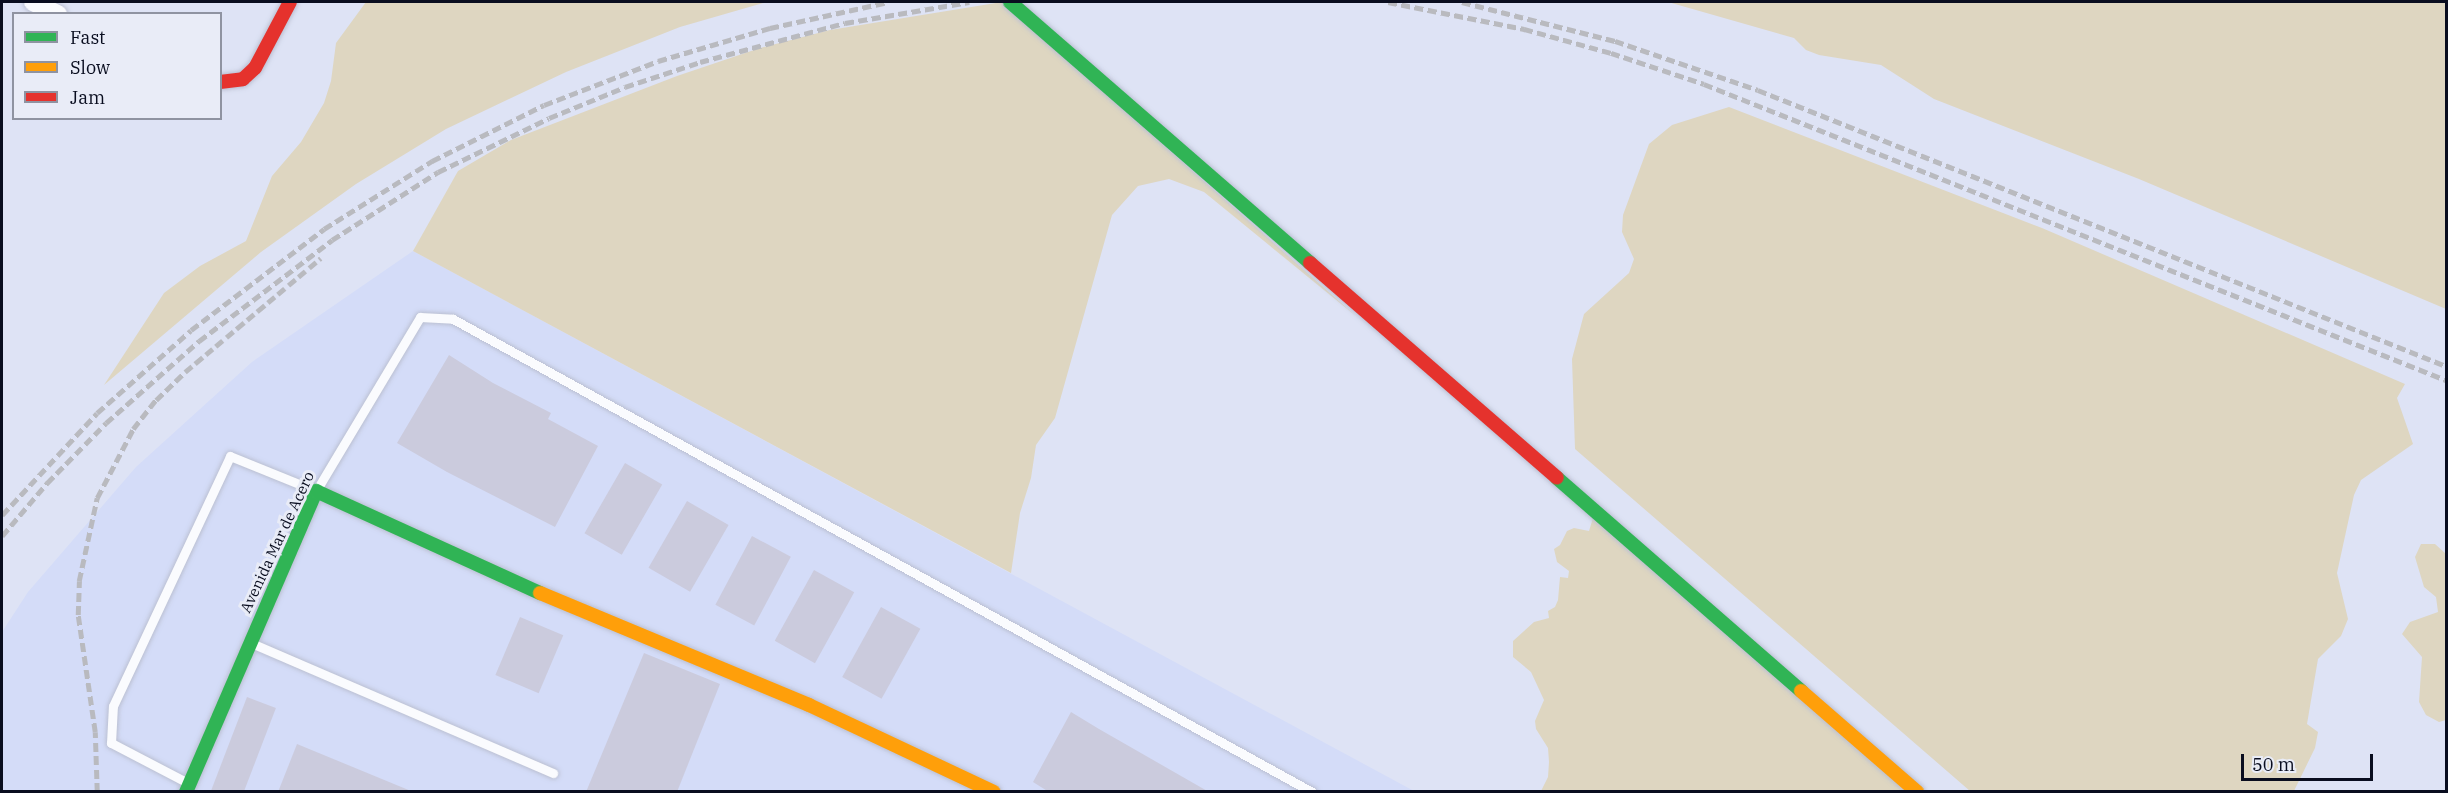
<!DOCTYPE html>
<style>
body{margin:0}
#map{position:relative;width:2448px;height:793px;overflow:hidden;background:#dee3f5;font-family:"IBM Plex Serif",serif}
div>[style]{position:absolute}
.built>*{inset:0;background:#d4dcf8}
.green>*{inset:0;background:#ded6c1}
.building>*{inset:0;background:#cbcbdd;transform-origin:0 0}
.roads{filter:drop-shadow(0 0 2px #bbc0d2) drop-shadow(0 0 2px #bbc0d2)}
.lane>*{height:9px;margin:-4.5px;padding:0 4.5px;transform-origin:4.5px;border-radius:4.5px;background:#fafbfe}
.street>*{height:18px;margin:-9px;padding:0 9px;transform-origin:9px;border-radius:9px;background:#fafbfe}
.fast>*{height:14px;margin:-7px;padding:0 7px;transform-origin:7px;border-radius:7px;background:#30b455}
.slow>*{height:14px;margin:-7px;padding:0 7px;transform-origin:7px;border-radius:7px;background:#ff9f0a}
.jam>*{height:14px;margin:-7px;padding:0 7px;transform-origin:7px;border-radius:7px;background:#e5322d}
.rail>*{height:4.5px;margin-top:-2.25px;transform-origin:0;background:repeating-linear-gradient(90deg,#b9babf 0 9px,transparent 0 13.5px)}
span{translate:-50% -50%;white-space:nowrap;text-align:center;line-height:1.15;-webkit-text-stroke:6px #e9ecf7;paint-order:stroke}
.street-label{font-size:15px;color:#090d1f}
.frame{position:absolute;inset:0;border:3px solid #090d1f;pointer-events:none}
.legend{position:absolute;left:12px;top:12px;width:210px;height:108px;box-sizing:border-box;background:#e9ecf7;border:2px solid #8f93a1;margin:0;padding:8px 10px;list-style:none;font-size:18px;color:#090d1f}
.legend li{display:flex;align-items:center;gap:12px;height:30px}
.legend b{width:30px;border:2px solid #8f93a1}
.scale{position:absolute;left:2241px;top:754px;width:132px;height:27px;box-sizing:border-box;border:3px solid #090d1f;border-top:0;padding-left:8px;font-size:18px;line-height:21px;white-space:nowrap;color:#090d1f;-webkit-text-stroke:4px #e9ecf7;paint-order:stroke}
</style>
<div id="map">
<div class="built">
<div style="clip-path:polygon(413px 251px,1401px 784px,1414px 791px,2px 792px,2px 632px,28px 592px,136px 467px,252px 362px)"></div>
</div>
<div class="green">
<div style="clip-path:polygon(366px 2px,767px 2px,680px 27px,566px 72px,446px 129px,356px 184px,261px 252px,104px 385px,164px 293px,200px 266px,246px 241px,272px 176px,301px 142px,324px 103px,331px 81px,336px 43px)"></div>
<div style="clip-path:polygon(1002px 2px,1357px 317px,1204px 192px,1169px 179px,1138px 186px,1112px 215px,1055px 418px,1036px 445px,1031px 478px,1020px 513px,1011px 573px,413px 251px,458px 171px,511px 140px,677px 76px,760px 48px,830px 30px)"></div>
<div style="clip-path:polygon(1668px 2px,2446px 2px,2446px 309px,2139px 179px,1934px 99px,1881px 65px,1819px 55px,1806px 50px,1794px 38px)"></div>
<div style="clip-path:polygon(1729px 107px,2042px 228px,2405px 384px,2397px 398px,2413px 444px,2361px 480px,2354px 495px,2337px 573px,2348px 619px,2341px 636px,2318px 659px,2307px 724px,2318px 732px,2315px 748px,2294px 791px,1970px 791px,1575px 449px,1572px 359px,1584px 314px,1629px 273px,1634px 259px,1622px 232px,1623px 215px,1649px 144px,1672px 125px)"></div>
<div style="clip-path:polygon(1593px 518px,1914px 791px,1541px 791px,1548px 777px,1549px 762px,1548px 748px,1536px 729px,1535px 721px,1544px 700px,1531px 672px,1513px 657px,1513px 641px,1534px 622px,1549px 618px,1548px 611px,1555px 607px,1558px 600px,1560px 577px,1568px 578px,1569px 571px,1557px 562px,1554px 549px,1560px 545px,1567px 531px,1574px 528px,1589px 531px)"></div>
<div style="clip-path:polygon(2421px 544px,2435px 544px,2446px 554px,2446px 720px,2439px 722px,2426px 715px,2419px 702px,2422px 657px,2402px 634px,2410px 622px,2438px 612px,2436px 597px,2424px 587px,2415px 557px)"></div>
</div>
<div class="building">
<div style="clip-path:polygon(449px 355px,493px 383px,551px 413px,548px 419px,598px 446px,555px 527px,447px 472px,397px 443px)"></div>
<div style="left:625px;top:463px;width:43px;height:81px;rotate:30deg"></div>
<div style="left:687px;top:501px;width:48px;height:77px;rotate:30deg"></div>
<div style="left:752px;top:536px;width:44px;height:78px;rotate:28deg"></div>
<div style="left:814px;top:570px;width:46px;height:81px;rotate:29deg"></div>
<div style="left:881px;top:607px;width:45px;height:80px;rotate:29deg"></div>
<div style="left:520px;top:617px;width:47px;height:63px;rotate:23deg"></div>
<div style="clip-path:polygon(644px 653px,720px 684px,677px 792px,586px 792px)"></div>
<div style="left:247px;top:697px;width:31px;height:102px;rotate:21deg"></div>
<div style="clip-path:polygon(1071px 712px,1099px 729px,1209px 792px,1049px 792px,1033px 782px)"></div>
<div style="clip-path:polygon(297px 744px,411px 791px,411px 792px,278px 792px)"></div>
</div>
<div class="roads">
<div class="lane">
<div style="left:251px;top:643px;width:329px;rotate:23.3deg"></div>
<div style="left:188px;top:783px;width:87px;rotate:-152.5deg"></div>
<div style="left:111px;top:743px;width:37px;rotate:-87deg"></div>
<div style="left:113px;top:706px;width:276px;rotate:-64.9deg"></div>
<div style="left:230px;top:456px;width:93px;rotate:22.1deg"></div>
<div style="left:316px;top:491px;width:203px;rotate:-59.1deg"></div>
<div style="left:420px;top:317px;width:33px;rotate:3deg"></div>
<div style="left:453px;top:319px;width:981px;rotate:28.84deg"></div>
</div>
<div class="street">
<div style="left:33px;top:2px;width:28px;rotate:26deg"></div>
</div>
<div class="fast">
<div style="left:1010px;top:2px;width:398px;rotate:41deg"></div>
<div style="left:1557px;top:478px;width:324px;rotate:41.1deg"></div>
<div style="left:186px;top:792px;width:328px;rotate:-66.6deg"></div>
<div style="left:316px;top:491px;width:246px;rotate:24.5deg"></div>
</div>
<div class="slow">
<div style="left:540px;top:593px;width:291px;rotate:22.6deg"></div>
<div style="left:809px;top:705px;width:204px;rotate:25.2deg"></div>
<div style="left:1801px;top:691px;width:154px;rotate:41deg"></div>
</div>
<div class="jam">
<div style="left:220px;top:82px;width:23px;rotate:-7deg"></div>
<div style="left:243px;top:79px;width:16px;rotate:-43deg"></div>
<div style="left:255px;top:68px;width:75px;rotate:-62.1deg"></div>
<div style="left:1310px;top:263px;width:327px;rotate:41deg"></div>
</div>
</div>
<div class="rail">
<div style="left:1388px;top:2px;width:139px;rotate:11.2deg"></div>
<div style="left:1524px;top:29px;width:90px;rotate:15.4deg"></div>
<div style="left:1611px;top:53px;width:98px;rotate:18.4deg"></div>
<div style="left:1704px;top:84px;width:799px;rotate:21.75deg"></div>
<div style="left:1462px;top:2px;width:158px;rotate:14.3deg"></div>
<div style="left:1615px;top:41px;width:151px;rotate:18.9deg"></div>
<div style="left:1758px;top:90px;width:741px;rotate:21.86deg"></div>
<div style="left:2px;top:515px;width:139px;rotate:-47deg"></div>
<div style="left:97px;top:413px;width:125px;rotate:-41.4deg"></div>
<div style="left:191px;top:330px;width:167px;rotate:-37.2deg"></div>
<div style="left:324px;top:229px;width:128px;rotate:-32.2deg"></div>
<div style="left:432px;top:161px;width:125px;rotate:-26.6deg"></div>
<div style="left:544px;top:105px;width:122px;rotate:-21.1deg"></div>
<div style="left:658px;top:61px;width:117px;rotate:-16.4deg"></div>
<div style="left:770px;top:28px;width:121px;rotate:-12.4deg"></div>
<div style="left:2px;top:536px;width:70px;rotate:-49.7deg"></div>
<div style="left:47px;top:483px;width:84px;rotate:-45.5deg"></div>
<div style="left:106px;top:423px;width:124px;rotate:-41.4deg"></div>
<div style="left:199px;top:341px;width:167px;rotate:-37.2deg"></div>
<div style="left:332px;top:240px;width:126px;rotate:-32.7deg"></div>
<div style="left:438px;top:172px;width:123px;rotate:-25.9deg"></div>
<div style="left:549px;top:118px;width:82px;rotate:-22.2deg"></div>
<div style="left:625px;top:87px;width:79px;rotate:-18.4deg"></div>
<div style="left:700px;top:62px;width:150px;rotate:-15.1deg"></div>
<div style="left:845px;top:23px;width:126px;rotate:-9.6deg"></div>
<div style="left:97px;top:792px;width:60px;rotate:-91.9deg"></div>
<div style="left:95px;top:732px;width:118px;rotate:-98.3deg"></div>
<div style="left:78px;top:615px;width:34px;rotate:-88deg"></div>
<div style="left:79px;top:581px;width:85px;rotate:-77.8deg"></div>
<div style="left:97px;top:498px;width:78px;rotate:-62.4deg"></div>
<div style="left:133px;top:429px;width:37px;rotate:-52deg"></div>
<div style="left:156px;top:400px;width:40px;rotate:-44deg"></div>
<div style="left:185px;top:372px;width:177px;rotate:-40deg"></div>
</div>
<div class="street-label">
<span style="left:277px;top:542px;rotate:-65deg">Avenida Mar de Acero</span>
</div>
<div class="frame"></div>
<ul class="legend">
<li><b style="height:8px;background:#30b455"></b>Fast</li>
<li><b style="height:8px;background:#ff9f0a"></b>Slow</li>
<li><b style="height:8px;background:#e5322d"></b>Jam</li>
</ul>
<div class="scale">50 m</div>
</div>
